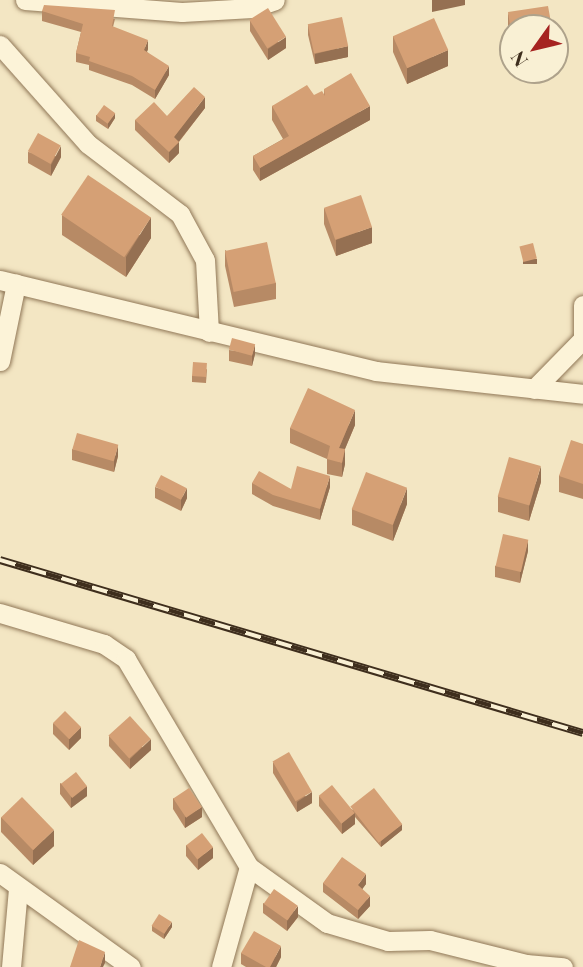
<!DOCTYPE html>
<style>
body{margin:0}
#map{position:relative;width:583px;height:967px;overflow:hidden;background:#f3e6c3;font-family:"Playfair Display",serif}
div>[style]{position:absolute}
.roads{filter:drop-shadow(0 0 2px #907757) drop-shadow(0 0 2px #907757)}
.minor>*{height:19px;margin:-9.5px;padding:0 9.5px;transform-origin:9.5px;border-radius:9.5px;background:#fcf3d8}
.rail>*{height:8px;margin-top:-4px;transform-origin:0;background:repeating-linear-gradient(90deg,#f9f0d4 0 16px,#3e2e1d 0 32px);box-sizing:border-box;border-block:2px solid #3e2e1d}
.wall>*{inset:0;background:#b78a65}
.shaded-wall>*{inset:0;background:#957052;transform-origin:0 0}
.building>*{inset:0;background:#d5a075;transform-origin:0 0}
span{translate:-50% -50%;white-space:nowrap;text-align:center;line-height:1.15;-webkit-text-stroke:5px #f9f0d4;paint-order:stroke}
.north{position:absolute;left:499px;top:14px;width:70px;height:70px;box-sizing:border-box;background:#f9f0d4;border:2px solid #aea28b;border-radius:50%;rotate:236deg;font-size:19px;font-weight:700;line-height:28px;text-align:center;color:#3e2e1d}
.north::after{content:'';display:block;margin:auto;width:24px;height:32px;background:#a62320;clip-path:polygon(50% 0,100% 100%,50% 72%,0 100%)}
</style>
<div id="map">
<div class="roads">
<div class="minor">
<div style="left:25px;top:0;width:157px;rotate:4.4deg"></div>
<div style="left:182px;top:12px;width:70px;rotate:-3.3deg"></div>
<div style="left:252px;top:8px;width:24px;rotate:-19deg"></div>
<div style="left:0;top:45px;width:132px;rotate:48.4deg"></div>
<div style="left:88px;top:144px;width:116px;rotate:37.3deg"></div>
<div style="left:180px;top:214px;width:52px;rotate:61.5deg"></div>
<div style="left:205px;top:260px;width:72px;rotate:86.8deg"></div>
<div style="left:0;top:280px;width:387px;rotate:13.6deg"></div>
<div style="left:376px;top:371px;width:208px;rotate:6.3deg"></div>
<div style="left:583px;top:305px;width:33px;rotate:90deg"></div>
<div style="left:0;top:361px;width:79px;rotate:-78.3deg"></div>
<div style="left:534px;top:389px;width:70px;rotate:-45.6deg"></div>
<div style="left:0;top:613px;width:109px;rotate:16.6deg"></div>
<div style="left:104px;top:644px;width:27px;rotate:34deg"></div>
<div style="left:126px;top:659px;width:242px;rotate:59.4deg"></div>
<div style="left:249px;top:867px;width:96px;rotate:35.7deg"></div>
<div style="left:327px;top:923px;width:64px;rotate:16.4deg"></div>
<div style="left:388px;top:941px;width:42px;rotate:-1.4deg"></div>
<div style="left:430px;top:940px;width:99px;rotate:14deg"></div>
<div style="left:526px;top:964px;width:37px;rotate:5deg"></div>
<div style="left:0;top:873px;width:161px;rotate:35.7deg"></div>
<div style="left:11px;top:967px;width:79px;rotate:-84.9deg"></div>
<div style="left:221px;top:967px;width:104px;rotate:-74.4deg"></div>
</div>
</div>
<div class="rail">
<div style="left:0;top:560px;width:608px;rotate:16.53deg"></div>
</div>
<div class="wall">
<div style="clip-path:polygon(42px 11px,115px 19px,113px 27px,148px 49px,147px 52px,169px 75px,155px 99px,132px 85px,89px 70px,89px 65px,76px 62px,76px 53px,81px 32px,42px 21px)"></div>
<div style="clip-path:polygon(508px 12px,513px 28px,513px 62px,508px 28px)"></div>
<div style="clip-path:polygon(250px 20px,286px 48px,268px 60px,250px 31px)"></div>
<div style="clip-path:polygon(308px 25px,348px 57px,315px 64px,308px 35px)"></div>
<div style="clip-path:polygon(393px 36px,448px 66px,407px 84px,393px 52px)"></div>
<div style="clip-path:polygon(514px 70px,536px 70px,515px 73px)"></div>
<div style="clip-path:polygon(324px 89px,370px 120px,260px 181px,253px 170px,253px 156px,283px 139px,272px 120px,272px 106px,324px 94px)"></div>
<div style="clip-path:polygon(205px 108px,179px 142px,179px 153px,169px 163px,135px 130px,135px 120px,167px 116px)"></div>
<div style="clip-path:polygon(96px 115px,115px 118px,108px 129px,96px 121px)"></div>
<div style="clip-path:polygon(28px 152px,61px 157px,51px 176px,28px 163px)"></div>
<div style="clip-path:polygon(324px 208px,372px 243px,336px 256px,324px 224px)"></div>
<div style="clip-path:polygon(62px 215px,151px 238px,126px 277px,62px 235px)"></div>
<div style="clip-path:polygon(225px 250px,276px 283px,276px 299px,234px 307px,225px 266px)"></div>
<div style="clip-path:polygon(229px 350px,255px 354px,252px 366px,229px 361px)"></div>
<div style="clip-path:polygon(207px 369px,206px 383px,192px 382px,192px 376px)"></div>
<div style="clip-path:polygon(355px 425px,345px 449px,345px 464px,342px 477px,327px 474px,327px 459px,290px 443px,290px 428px)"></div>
<div style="clip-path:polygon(583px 444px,583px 499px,559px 492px,559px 476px)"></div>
<div style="clip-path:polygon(72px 449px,118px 456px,114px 472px,72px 460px)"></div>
<div style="clip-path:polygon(541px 482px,529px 521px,498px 512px,498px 496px)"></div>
<div style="clip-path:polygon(252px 483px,291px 489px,330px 487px,320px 520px,273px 506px,252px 494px)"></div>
<div style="clip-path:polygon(155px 487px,187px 498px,181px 511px,155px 498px)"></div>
<div style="clip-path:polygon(407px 504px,393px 541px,352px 525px,352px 509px)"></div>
<div style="clip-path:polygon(528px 551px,520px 583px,495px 577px,495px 566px)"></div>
<div style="clip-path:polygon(53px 723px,81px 738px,69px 750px,53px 734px)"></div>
<div style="clip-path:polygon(109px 736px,151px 750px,130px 769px,109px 746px)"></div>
<div style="clip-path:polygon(273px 762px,312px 803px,297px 812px,273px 773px)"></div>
<div style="clip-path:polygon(60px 783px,87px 796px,71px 808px,60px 794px)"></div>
<div style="clip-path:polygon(319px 796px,351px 809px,402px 830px,381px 847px,355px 817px,355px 824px,342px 834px,319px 806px)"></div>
<div style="clip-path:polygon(173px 798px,202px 817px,185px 828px,173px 809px)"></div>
<div style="clip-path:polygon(1px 817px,54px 846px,33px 865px,1px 832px)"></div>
<div style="clip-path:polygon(186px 845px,213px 858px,198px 870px,186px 856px)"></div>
<div style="clip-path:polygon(323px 883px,366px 884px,362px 889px,370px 906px,358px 919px,323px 892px)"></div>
<div style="clip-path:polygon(263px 903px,298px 917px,287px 931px,263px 913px)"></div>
<div style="clip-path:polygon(152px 926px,172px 927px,164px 939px,152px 931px)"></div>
<div style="clip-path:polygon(241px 953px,281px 957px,276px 967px,246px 967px,241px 964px)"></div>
</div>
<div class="shaded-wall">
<div style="clip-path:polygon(432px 0,465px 0,465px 5px,432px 12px)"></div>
<div style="clip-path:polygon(286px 37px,286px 48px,268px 60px,268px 49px)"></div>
<div style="clip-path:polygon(148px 40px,148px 49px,144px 59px,144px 50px)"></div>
<div style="clip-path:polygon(348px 46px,348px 57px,315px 64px,315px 54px)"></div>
<div style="clip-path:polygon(448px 50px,448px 66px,407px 84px,407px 68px)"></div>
<div style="clip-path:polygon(169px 66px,169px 75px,155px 99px,155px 90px)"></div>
<div style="clip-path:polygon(205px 97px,205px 108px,176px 145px,179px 142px,179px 153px,169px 163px,169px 152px,174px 137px)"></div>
<div style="clip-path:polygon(370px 106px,370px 120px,260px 181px,260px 168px)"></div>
<div style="clip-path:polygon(115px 113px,115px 118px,108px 129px,108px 123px)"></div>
<div style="clip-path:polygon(61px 146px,61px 157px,51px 176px,51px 165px)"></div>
<div style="clip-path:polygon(151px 217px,151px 238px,126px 277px,126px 257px)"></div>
<div style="clip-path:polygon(372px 227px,372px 243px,336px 256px,336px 240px)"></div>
<div style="left:537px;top:259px;width:5px;height:14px;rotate:90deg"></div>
<div style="clip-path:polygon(255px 344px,255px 354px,252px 366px,252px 355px)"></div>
<div style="clip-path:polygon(355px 410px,355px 425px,339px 463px,339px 448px)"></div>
<div style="clip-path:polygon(118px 445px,118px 456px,114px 472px,114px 461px)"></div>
<div style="clip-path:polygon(345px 449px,345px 464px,342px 477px,342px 463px)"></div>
<div style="clip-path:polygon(541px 466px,541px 482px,529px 521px,529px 505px)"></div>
<div style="clip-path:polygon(330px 476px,330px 487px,320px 520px,320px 509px)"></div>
<div style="clip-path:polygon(187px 488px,187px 498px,181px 511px,181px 500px)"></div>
<div style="clip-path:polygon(407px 488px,407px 504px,393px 541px,393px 525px)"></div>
<div style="clip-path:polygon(528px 540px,528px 551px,520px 583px,520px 572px)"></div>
<div style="clip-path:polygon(81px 727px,81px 738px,69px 750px,69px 739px)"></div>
<div style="clip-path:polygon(151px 739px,151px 750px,130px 769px,130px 759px)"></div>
<div style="clip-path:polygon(87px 786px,87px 796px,71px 808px,71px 797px)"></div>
<div style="clip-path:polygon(312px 792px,312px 803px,297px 812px,297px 802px)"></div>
<div style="clip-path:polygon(202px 807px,202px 817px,185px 828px,185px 817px)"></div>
<div style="clip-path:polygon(355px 813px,355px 824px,342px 834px,342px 823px)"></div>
<div style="clip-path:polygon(402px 824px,402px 830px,381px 847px,381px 841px)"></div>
<div style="clip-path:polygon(54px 830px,54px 846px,33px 865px,33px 850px)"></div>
<div style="clip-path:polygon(213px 847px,213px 858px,198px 870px,198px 859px)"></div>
<div style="clip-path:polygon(366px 874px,366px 884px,358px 895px,358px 885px)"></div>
<div style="clip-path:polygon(370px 896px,370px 906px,358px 919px,358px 910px)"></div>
<div style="clip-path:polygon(298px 906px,298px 917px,287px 931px,287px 920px)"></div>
<div style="clip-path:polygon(172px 922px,172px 927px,164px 939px,164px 934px)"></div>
<div style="clip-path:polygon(281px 946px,281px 957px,276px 967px,270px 967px)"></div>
<div style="clip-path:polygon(105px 952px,105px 963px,103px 967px,100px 967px)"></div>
</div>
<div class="building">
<div style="clip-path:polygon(44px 5px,115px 10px,112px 26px,148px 40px,144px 50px,169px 66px,155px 90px,132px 76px,89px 61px,90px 57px,76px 53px,83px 24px,42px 11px)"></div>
<div style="clip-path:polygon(548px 6px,552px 28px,513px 28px,513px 46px,508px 12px)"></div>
<div style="left:268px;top:8px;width:34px;height:22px;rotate:58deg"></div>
<div style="left:342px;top:17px;width:30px;height:35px;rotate:78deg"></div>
<div style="left:434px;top:18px;width:35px;height:45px;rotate:66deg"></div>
<div style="clip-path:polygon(351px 73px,370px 106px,260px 168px,253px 156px,289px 136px,272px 106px,307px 85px,314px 95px,322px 91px,325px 96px,324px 89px)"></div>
<div style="clip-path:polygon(194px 87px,205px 97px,174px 137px,179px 142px,169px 152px,135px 120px,154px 102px,167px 116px)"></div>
<div style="left:104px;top:105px;width:14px;height:13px;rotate:36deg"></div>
<div style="left:38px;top:133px;width:26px;height:21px;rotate:29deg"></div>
<div style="left:88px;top:175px;width:76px;height:48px;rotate:34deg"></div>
<div style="left:361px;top:195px;width:34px;height:39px;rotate:71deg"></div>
<div style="left:267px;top:242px;width:42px;height:43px;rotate:78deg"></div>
<div style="left:533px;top:243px;width:16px;height:14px;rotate:76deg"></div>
<div style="left:232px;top:338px;width:24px;height:12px;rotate:15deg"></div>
<div style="left:193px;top:362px;width:14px;height:14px;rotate:4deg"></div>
<div style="clip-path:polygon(308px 388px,355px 410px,339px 448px,345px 449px,342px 463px,327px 459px,330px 446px,290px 428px)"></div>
<div style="left:77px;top:433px;width:43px;height:17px;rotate:16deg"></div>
<div style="clip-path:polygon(571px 440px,583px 444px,583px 484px,559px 476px)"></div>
<div style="left:509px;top:457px;width:33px;height:41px;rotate:16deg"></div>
<div style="clip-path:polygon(297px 466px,330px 476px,320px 509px,273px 495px,252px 483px,259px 471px,291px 489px)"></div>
<div style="left:366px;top:472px;width:44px;height:40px;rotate:21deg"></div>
<div style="left:161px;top:475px;width:29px;height:13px;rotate:27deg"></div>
<div style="left:503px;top:534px;width:26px;height:33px;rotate:13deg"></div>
<div style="left:65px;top:711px;width:23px;height:17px;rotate:45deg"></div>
<div style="left:130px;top:716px;width:31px;height:29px;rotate:48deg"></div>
<div style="left:289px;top:752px;width:46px;height:19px;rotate:60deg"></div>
<div style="left:76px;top:772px;width:18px;height:19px;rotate:52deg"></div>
<div style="left:332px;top:785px;width:36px;height:17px;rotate:51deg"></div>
<div style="left:189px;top:788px;width:23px;height:19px;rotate:56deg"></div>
<div style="left:374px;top:788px;width:46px;height:30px;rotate:52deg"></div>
<div style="left:22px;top:797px;width:46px;height:29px;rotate:46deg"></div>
<div style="left:202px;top:833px;width:18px;height:20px;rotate:52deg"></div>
<div style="clip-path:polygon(342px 857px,366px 874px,358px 885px,370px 896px,358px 910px,323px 883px)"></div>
<div style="left:274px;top:889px;width:29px;height:18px;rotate:35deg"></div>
<div style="left:159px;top:914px;width:15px;height:14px;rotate:32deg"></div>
<div style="clip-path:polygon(254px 931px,281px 946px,270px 967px,266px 967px,241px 953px)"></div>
<div style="clip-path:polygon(79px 940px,105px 952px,100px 967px,70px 967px)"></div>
</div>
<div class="north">N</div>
</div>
